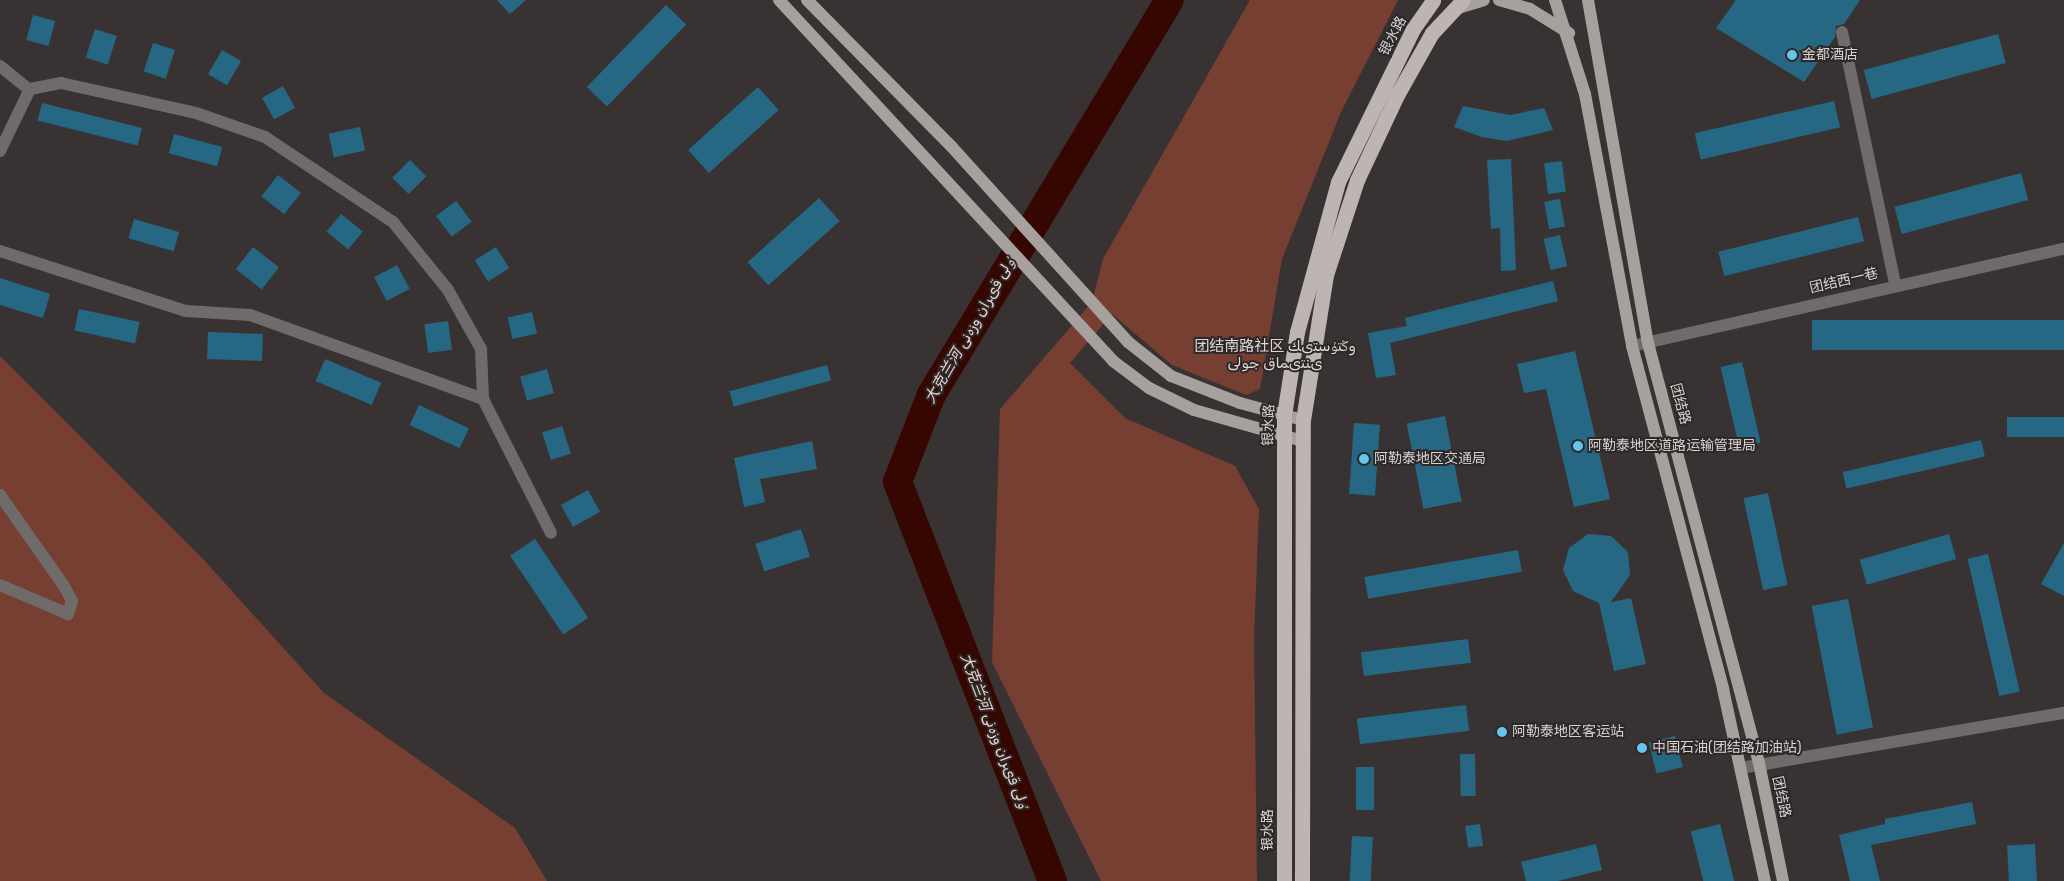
<!DOCTYPE html>
<meta charset="utf-8">
<style>
body{margin:0}
#map{position:relative;width:2064px;height:881px;overflow:hidden;background:#383332;font-family:Rubik,"Noto Naskh Arabic","Noto Sans SC",sans-serif}
div>[style]{position:absolute}
.green>*{inset:0;background:#763f32}
.river>*{height:29px;margin:-14.5px;padding:0 14.5px;transform-origin:14.5px;border-radius:14.5px;background:#360600}
.building>*{inset:0;background:#266883;transform-origin:0 0}
.minor>*{height:12px;margin:-6px;padding:0 6px;transform-origin:6px;border-radius:6px;background:#6e6b6a}
.major>*{height:12px;margin:-6px;padding:0 6px;transform-origin:6px;border-radius:6px;background:#a6a09f}
.highway>*{height:15px;margin:-7.5px;padding:0 7.5px;transform-origin:7.5px;border-radius:7.5px;background:#bcb5b4}
.dots>*{width:14px;height:14px;translate:-50% -50%;box-sizing:border-box;border:2px solid #2e2928;border-radius:50%}
span{translate:-50% -50%;white-space:nowrap;text-align:center;line-height:1.15;-webkit-text-stroke:4px #2e2928;paint-order:stroke}
.street-label{font-size:14px;color:#d6d3d2}
.poi-label{font-size:14px;color:#d6d3d2}
.left{translate:0 -50%;text-align:left}
.water-label{font-size:15px;color:#edd2cc;font-style:italic}
.neighbourhood-label{font-size:15px;color:#ded8d6}
</style>
<div id="map">
<div class="green">
<div style="clip-path:polygon(1250px 0,1398px 0,1341px 112px,1282px 259px,1260px 389px,1246px 395px,1172px 365px,1112px 314px,1070px 363px,1125px 418px,1235px 466px,1259px 509px,1254px 639px,1257px 881px,1101px 881px,992px 662px,1000px 409px,1092px 302px,1103px 259px)"></div>
<div style="clip-path:polygon(0 356px,204px 560px,324px 693px,515px 828px,547px 881px,0 881px)"></div>
</div>
<div class="river">
<div style="left:1052px;top:881px;width:429px;rotate:-111.2deg"></div>
<div style="left:897px;top:481px;width:93px;rotate:-68.7deg"></div>
<div style="left:931px;top:394px;width:460px;rotate:-58.9deg"></div>
</div>
<div class="building">
<div style="clip-path:polygon(497px 0,526px 0,510px 14px)"></div>
<div style="clip-path:polygon(1736px 0,1860px 0,1844px 24px,1836px 26px,1835px 37px,1804px 82px,1716px 28px)"></div>
<div style="left:666px;top:5px;width:28px;height:114px;rotate:44deg"></div>
<div style="left:33px;top:15px;width:23px;height:26px;rotate:15deg"></div>
<div style="left:95px;top:29px;width:23px;height:30px;rotate:18deg"></div>
<div style="left:1998px;top:34px;width:30px;height:139px;rotate:75deg"></div>
<div style="left:153px;top:43px;width:23px;height:30px;rotate:18deg"></div>
<div style="left:222px;top:50px;width:22px;height:28px;rotate:30deg"></div>
<div style="left:283px;top:86px;width:25px;height:24px;rotate:61deg"></div>
<div style="left:758px;top:87px;width:31px;height:94px;rotate:48deg"></div>
<div style="left:1834px;top:101px;width:27px;height:143px;rotate:77deg"></div>
<div style="left:42px;top:103px;width:103px;height:18px;rotate:14deg"></div>
<div style="clip-path:polygon(1463px 106px,1510px 115px,1544px 108px,1553px 130px,1507px 141px,1482px 137px,1454px 127px)"></div>
<div style="left:360px;top:127px;width:24px;height:32px;rotate:78deg"></div>
<div style="left:174px;top:134px;width:50px;height:20px;rotate:15deg"></div>
<div style="clip-path:polygon(1511px 159px,1516px 270px,1501px 271px,1500px 228px,1491px 229px,1487px 160px)"></div>
<div style="left:410px;top:160px;width:23px;height:25px;rotate:45deg"></div>
<div style="left:1562px;top:161px;width:31px;height:18px;rotate:83deg"></div>
<div style="left:2021px;top:173px;width:28px;height:131px;rotate:75deg"></div>
<div style="left:278px;top:175px;width:29px;height:27px;rotate:38deg"></div>
<div style="left:819px;top:198px;width:31px;height:96px;rotate:48deg"></div>
<div style="left:1560px;top:199px;width:28px;height:16px;rotate:80deg"></div>
<div style="left:456px;top:201px;width:26px;height:25px;rotate:53deg"></div>
<div style="left:341px;top:214px;width:28px;height:23px;rotate:39deg"></div>
<div style="left:1858px;top:217px;width:25px;height:144px;rotate:76deg"></div>
<div style="left:134px;top:219px;width:47px;height:20px;rotate:16deg"></div>
<div style="left:1560px;top:235px;width:32px;height:17px;rotate:77deg"></div>
<div style="left:253px;top:247px;width:33px;height:28px;rotate:38deg"></div>
<div style="left:496px;top:247px;width:25px;height:25px;rotate:58deg"></div>
<div style="left:397px;top:265px;width:27px;height:26px;rotate:62deg"></div>
<div style="clip-path:polygon(0 278px,50px 294px,43px 318px,0 305px)"></div>
<div style="clip-path:polygon(1553px 281px,1558px 301px,1390px 343px,1396px 375px,1376px 378px,1368px 333px,1407px 326px,1405px 318px)"></div>
<div style="left:79px;top:309px;width:62px;height:22px;rotate:12deg"></div>
<div style="left:532px;top:312px;width:22px;height:25px;rotate:77deg"></div>
<div style="left:2064px;top:320px;width:30px;height:252px;rotate:90deg"></div>
<div style="left:448px;top:321px;width:29px;height:24px;rotate:82deg"></div>
<div style="left:208px;top:332px;width:55px;height:27px;rotate:2deg"></div>
<div style="clip-path:polygon(1575px 351px,1610px 499px,1574px 507px,1546px 389px,1524px 393px,1517px 364px)"></div>
<div style="left:325px;top:359px;width:61px;height:24px;rotate:23deg"></div>
<div style="left:1742px;top:362px;width:83px;height:22px;rotate:77deg"></div>
<div style="left:827px;top:365px;width:16px;height:101px;rotate:75deg"></div>
<div style="left:547px;top:369px;width:25px;height:28px;rotate:74deg"></div>
<div style="left:419px;top:405px;width:55px;height:22px;rotate:25deg"></div>
<div style="left:1445px;top:416px;width:87px;height:39px;rotate:79deg"></div>
<div style="left:2064px;top:417px;width:20px;height:57px;rotate:90deg"></div>
<div style="left:1354px;top:423px;width:26px;height:71px;rotate:4deg"></div>
<div style="left:562px;top:426px;width:29px;height:21px;rotate:72deg"></div>
<div style="left:1981px;top:440px;width:17px;height:142px;rotate:77deg"></div>
<div style="clip-path:polygon(812px 441px,817px 469px,760px 479px,765px 502px,744px 507px,734px 458px)"></div>
<div style="left:588px;top:490px;width:25px;height:31px;rotate:61deg"></div>
<div style="left:1768px;top:493px;width:94px;height:25px;rotate:78deg"></div>
<div style="left:801px;top:529px;width:29px;height:48px;rotate:72deg"></div>
<div style="clip-path:polygon(1588px 534px,1611px 536px,1628px 552px,1630px 575px,1611px 602px,1631px 598px,1646px 664px,1614px 671px,1599px 603px,1573px 591px,1563px 570px,1569px 548px)"></div>
<div style="left:1949px;top:534px;width:26px;height:93px;rotate:74deg"></div>
<div style="left:535px;top:539px;width:95px;height:30px;rotate:56deg"></div>
<div style="clip-path:polygon(2064px 543px,2064px 596px,2041px 584px)"></div>
<div style="left:1518px;top:550px;width:22px;height:156px;rotate:80deg"></div>
<div style="left:1988px;top:554px;width:141px;height:21px;rotate:77deg"></div>
<div style="left:1848px;top:599px;width:131px;height:37px;rotate:79deg"></div>
<div style="left:1468px;top:639px;width:24px;height:108px;rotate:83deg"></div>
<div style="left:1466px;top:705px;width:26px;height:110px;rotate:83deg"></div>
<div style="left:1675px;top:736px;width:32px;height:27px;rotate:76deg"></div>
<div style="left:1475px;top:754px;width:42px;height:15px;rotate:89deg"></div>
<div style="left:1356px;top:767px;width:18px;height:43px"></div>
<div style="clip-path:polygon(1972px 802px,1976px 824px,1871px 845px,1880px 881px,1850px 881px,1839px 835px,1885px 824px,1885px 819px)"></div>
<div style="left:1480px;top:824px;width:22px;height:15px;rotate:82deg"></div>
<div style="left:1720px;top:824px;width:59px;height:30px;rotate:76deg"></div>
<div style="left:1352px;top:836px;width:21px;height:45px;rotate:3deg"></div>
<div style="clip-path:polygon(1596px 844px,1602px 870px,1558px 881px,1526px 881px,1521px 862px)"></div>
<div style="left:2035px;top:844px;width:37px;height:28px;rotate:87deg"></div>
</div>
<div class="minor">
<div style="left:1842px;top:32px;width:258px;rotate:78.1deg"></div>
<div style="left:0;top:66px;width:38px;rotate:39deg"></div>
<div style="left:0;top:151px;width:69px;rotate:-64.2deg"></div>
<div style="left:30px;top:89px;width:32px;rotate:-11deg"></div>
<div style="left:61px;top:83px;width:138px;rotate:12.5deg"></div>
<div style="left:196px;top:113px;width:73px;rotate:19.2deg"></div>
<div style="left:265px;top:137px;width:154px;rotate:33.6deg"></div>
<div style="left:393px;top:222px;width:87px;rotate:51deg"></div>
<div style="left:448px;top:290px;width:68px;rotate:60.8deg"></div>
<div style="left:481px;top:349px;width:50px;rotate:87.7deg"></div>
<div style="left:0;top:251px;width:195px;rotate:17.9deg"></div>
<div style="left:186px;top:311px;width:64px;rotate:3.6deg"></div>
<div style="left:250px;top:315px;width:248px;rotate:19.8deg"></div>
<div style="left:483px;top:399px;width:150px;rotate:63.1deg"></div>
<div style="left:1632px;top:346px;width:443px;rotate:-12.7deg"></div>
<div style="left:0;top:495px;width:111px;rotate:54.9deg"></div>
<div style="left:64px;top:586px;width:17px;rotate:62deg"></div>
<div style="left:72px;top:601px;width:14px;rotate:107deg"></div>
<div style="left:68px;top:614px;width:74px;rotate:-156.9deg"></div>
<div style="left:1741px;top:768px;width:328px;rotate:-9.7deg"></div>
</div>
<div class="major">
<div style="left:779px;top:0;width:492px;rotate:47.2deg"></div>
<div style="left:1113px;top:361px;width:45px;rotate:36.9deg"></div>
<div style="left:1149px;top:388px;width:50px;rotate:26.1deg"></div>
<div style="left:1194px;top:410px;width:113px;rotate:15.9deg"></div>
<div style="left:807px;top:0;width:205px;rotate:45.4deg"></div>
<div style="left:951px;top:146px;width:264px;rotate:47.9deg"></div>
<div style="left:1128px;top:342px;width:55px;rotate:38.3deg"></div>
<div style="left:1171px;top:376px;width:74px;rotate:21.4deg"></div>
<div style="left:1240px;top:403px;width:65px;rotate:15.1deg"></div>
<div style="left:1499px;top:0;width:32px;rotate:16deg"></div>
<div style="left:1530px;top:9px;width:46px;rotate:31.6deg"></div>
<div style="left:1555px;top:0;width:99px;rotate:72.3deg"></div>
<div style="left:1585px;top:94px;width:256px;rotate:79.4deg"></div>
<div style="left:1632px;top:346px;width:355px;rotate:75.1deg"></div>
<div style="left:1723px;top:689px;width:197px;rotate:77.7deg"></div>
<div style="left:1588px;top:0;width:348px;rotate:80.1deg"></div>
<div style="left:1648px;top:343px;width:434px;rotate:75.2deg"></div>
<div style="left:1759px;top:763px;width:120px;rotate:78.5deg"></div>
<div style="left:1455px;top:9px;width:30px;rotate:-17deg"></div>
</div>
<div class="highway">
<div style="left:1284px;top:881px;width:466px;rotate:-90deg"></div>
<div style="left:1284px;top:415px;width:84px;rotate:-81.1deg"></div>
<div style="left:1297px;top:332px;width:156px;rotate:-74.7deg"></div>
<div style="left:1338px;top:182px;width:170px;rotate:-63.9deg"></div>
<div style="left:1413px;top:29px;width:35px;rotate:-55deg"></div>
<div style="left:1302px;top:881px;width:461px;rotate:-89.9deg"></div>
<div style="left:1303px;top:420px;width:147px;rotate:-81deg"></div>
<div style="left:1326px;top:275px;width:100px;rotate:-71.9deg"></div>
<div style="left:1357px;top:180px;width:94px;rotate:-64.8deg"></div>
<div style="left:1397px;top:95px;width:71px;rotate:-60.6deg"></div>
<div style="left:1432px;top:33px;width:45px;rotate:-46.8deg"></div>
</div>
<div class="dots">
<div style="left:1792px;top:55px;background:#65c5ee"></div>
<div style="left:1578px;top:446px;background:#65c5ee"></div>
<div style="left:1364px;top:459px;background:#65c5ee"></div>
<div style="left:1502px;top:732px;background:#65c5ee"></div>
<div style="left:1642px;top:748px;background:#65c5ee"></div>
</div>
<div class="street-label">
<span style="left:1393px;top:36px;rotate:-62deg">银水路</span>
<span style="left:1844px;top:281px;rotate:-13deg">团结西一巷</span>
<span style="left:1680px;top:404px;rotate:75deg">团结路</span>
<span style="left:1269px;top:425px;rotate:-88deg">银水路</span>
<span style="left:1781px;top:797px;rotate:78deg">团结路</span>
<span style="left:1268px;top:830px;rotate:-90deg">银水路</span>
</div>
<div class="poi-label">
<span class="left" style="left:1802px;top:55px">金都酒店</span>
<span class="left" style="left:1588px;top:446px">阿勒泰地区道路运输管理局</span>
<span class="left" style="left:1374px;top:459px">阿勒泰地区交通局</span>
<span class="left" style="left:1512px;top:732px">阿勒泰地区客运站</span>
<span class="left" style="left:1652px;top:748px">中国石油(团结路加油站)</span>
</div>
<div class="water-label">
<span style="left:970px;top:331px;rotate:-60deg">大克兰河 ۇلى قىران وزەنى</span>
<span style="left:994px;top:731px;rotate:69deg">大克兰河 ۇلى قىران وزەنى</span>
</div>
<div class="neighbourhood-label">
<span style="left:1275px;top:355px">团结南路社区 وڭتۇستىك<br>ىنتىماق جولى</span>
</div>
</div>
